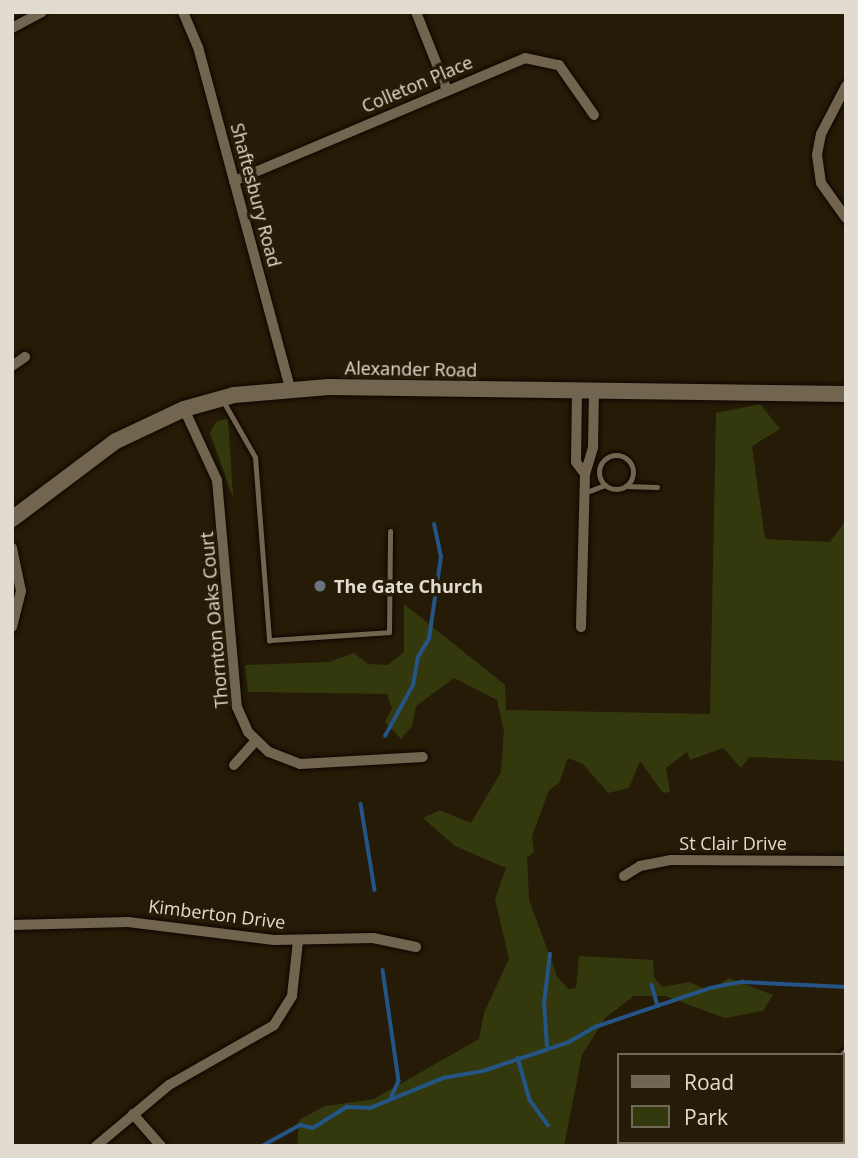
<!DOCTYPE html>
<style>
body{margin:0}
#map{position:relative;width:858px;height:1158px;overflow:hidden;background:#251b07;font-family:"Open Sans",sans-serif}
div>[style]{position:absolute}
.green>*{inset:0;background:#34390d}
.stream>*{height:3.5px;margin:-1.75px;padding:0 1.75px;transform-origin:1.75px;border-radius:1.75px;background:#245586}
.roads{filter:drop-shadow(0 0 2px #0e0600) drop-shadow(0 0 2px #0e0600)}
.lane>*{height:5px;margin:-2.5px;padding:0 2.5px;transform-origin:2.5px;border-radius:2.5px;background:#71654f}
.lane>.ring{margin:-2.5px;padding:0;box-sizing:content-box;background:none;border:5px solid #71654f;border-radius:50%}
.street>*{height:10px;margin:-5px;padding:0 5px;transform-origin:5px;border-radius:5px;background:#71654f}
.secondary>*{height:16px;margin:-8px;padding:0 8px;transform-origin:8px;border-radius:8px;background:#71654f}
.dots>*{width:19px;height:19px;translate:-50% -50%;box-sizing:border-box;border:4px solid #251b07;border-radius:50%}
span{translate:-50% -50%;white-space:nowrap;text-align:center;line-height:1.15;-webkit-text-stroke:7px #251b07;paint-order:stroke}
.street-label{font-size:18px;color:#e2dcd0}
.poi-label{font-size:18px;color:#e2dcd0;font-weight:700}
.left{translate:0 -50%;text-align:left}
.frame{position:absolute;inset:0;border:14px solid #e2dcd0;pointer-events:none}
.legend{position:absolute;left:617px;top:1053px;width:228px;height:91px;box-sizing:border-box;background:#251b07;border:2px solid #716857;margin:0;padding:9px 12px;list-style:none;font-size:21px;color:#e2dcd0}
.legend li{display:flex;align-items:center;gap:14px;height:35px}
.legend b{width:35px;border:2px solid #716857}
</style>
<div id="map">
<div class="green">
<div style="clip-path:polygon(760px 404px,780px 429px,752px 446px,765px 539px,830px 542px,846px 520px,846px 761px,749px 757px,741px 768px,723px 748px,690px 760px,687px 752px,666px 768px,670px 792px,663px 793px,640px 761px,629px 788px,608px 793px,583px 764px,568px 758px,559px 783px,549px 790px,532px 836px,534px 851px,527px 858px,529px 900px,557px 976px,568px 989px,576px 988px,579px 956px,653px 960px,654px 977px,662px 987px,690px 982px,709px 991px,729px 978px,773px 995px,763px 1011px,725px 1018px,665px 996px,634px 996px,605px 1018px,582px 1055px,564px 1146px,297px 1146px,299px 1120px,325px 1106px,374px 1099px,479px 1039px,484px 1013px,509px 959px,495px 899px,506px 868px,455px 846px,423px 818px,440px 810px,471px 823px,501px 772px,504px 731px,497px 700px,454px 678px,416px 706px,412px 726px,401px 739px,385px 722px,392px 708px,387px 694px,248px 692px,245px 665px,329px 662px,354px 653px,368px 664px,388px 665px,404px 652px,404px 604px,505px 685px,506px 710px,710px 714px,716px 413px)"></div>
<div style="clip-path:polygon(228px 418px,233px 497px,233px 498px,210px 433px,216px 422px)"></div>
</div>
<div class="stream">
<div style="left:385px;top:736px;width:58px;rotate:-61.2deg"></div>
<div style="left:413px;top:685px;width:28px;rotate:-80deg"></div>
<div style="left:418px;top:657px;width:21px;rotate:-59deg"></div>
<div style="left:429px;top:639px;width:83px;rotate:-81.7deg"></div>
<div style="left:441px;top:557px;width:33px;rotate:-102deg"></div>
<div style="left:361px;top:804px;width:87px;rotate:80.8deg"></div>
<div style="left:383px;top:970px;width:112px;rotate:81.8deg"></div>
<div style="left:399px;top:1081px;width:17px;rotate:114deg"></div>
<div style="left:652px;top:985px;width:22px;rotate:74deg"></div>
<div style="left:547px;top:1046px;width:43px;rotate:-94deg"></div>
<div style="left:544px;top:1003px;width:49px;rotate:-83deg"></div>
<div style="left:518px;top:1058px;width:44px;rotate:74.1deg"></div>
<div style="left:530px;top:1100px;width:31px;rotate:54deg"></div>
<div style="left:262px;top:1146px;width:43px;rotate:-28.9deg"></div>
<div style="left:300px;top:1125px;width:13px;rotate:13deg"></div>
<div style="left:313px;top:1128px;width:40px;rotate:-32deg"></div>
<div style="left:347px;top:1107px;width:23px;rotate:2deg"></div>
<div style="left:370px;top:1108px;width:79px;rotate:-22.3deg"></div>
<div style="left:443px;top:1078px;width:41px;rotate:-9.9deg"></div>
<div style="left:483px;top:1071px;width:91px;rotate:-18.6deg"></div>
<div style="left:569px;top:1042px;width:30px;rotate:-30deg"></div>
<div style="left:595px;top:1027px;width:121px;rotate:-18.7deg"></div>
<div style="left:710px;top:988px;width:33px;rotate:-11deg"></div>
<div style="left:742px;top:982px;width:104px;rotate:2.8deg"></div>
</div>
<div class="roads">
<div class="lane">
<div style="left:223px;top:401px;width:64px;rotate:60.3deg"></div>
<div style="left:255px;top:457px;width:184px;rotate:85.6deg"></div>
<div style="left:269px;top:640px;width:120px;rotate:-3.8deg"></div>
<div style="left:389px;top:632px;width:101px;rotate:-89.4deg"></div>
<div class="ring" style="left:599px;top:455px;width:29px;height:29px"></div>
<div style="left:626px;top:486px;width:31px;rotate:2deg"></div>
<div style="left:584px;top:493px;width:22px;rotate:-21deg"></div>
</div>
<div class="street">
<div style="left:183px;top:12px;width:38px;rotate:67deg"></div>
<div style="left:198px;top:47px;width:353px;rotate:74.9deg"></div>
<div style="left:416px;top:12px;width:84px;rotate:68.3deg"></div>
<div style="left:12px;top:28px;width:34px;rotate:-28deg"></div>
<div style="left:846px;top:86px;width:54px;rotate:117.5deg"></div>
<div style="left:821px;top:134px;width:21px;rotate:101deg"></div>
<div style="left:817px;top:155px;width:28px;rotate:82deg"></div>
<div style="left:821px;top:183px;width:43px;rotate:54.5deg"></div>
<div style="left:234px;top:181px;width:316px;rotate:-22.9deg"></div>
<div style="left:525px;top:58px;width:35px;rotate:12deg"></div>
<div style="left:559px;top:65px;width:61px;rotate:55deg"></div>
<div style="left:12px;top:366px;width:16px;rotate:-35deg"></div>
<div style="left:577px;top:391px;width:71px;rotate:90.8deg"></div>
<div style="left:576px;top:462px;width:15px;rotate:53deg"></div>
<div style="left:184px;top:409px;width:78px;rotate:65.1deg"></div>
<div style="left:217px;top:480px;width:228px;rotate:85deg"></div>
<div style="left:237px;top:707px;width:27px;rotate:66deg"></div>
<div style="left:248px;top:732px;width:29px;rotate:44deg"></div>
<div style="left:269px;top:752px;width:33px;rotate:21deg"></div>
<div style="left:300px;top:764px;width:123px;rotate:-3.3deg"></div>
<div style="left:12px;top:548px;width:44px;rotate:78.2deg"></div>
<div style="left:21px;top:591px;width:37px;rotate:104deg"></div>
<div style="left:581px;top:627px;width:153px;rotate:-88.5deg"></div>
<div style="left:585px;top:474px;width:28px;rotate:-73deg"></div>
<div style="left:593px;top:447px;width:56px;rotate:-89deg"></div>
<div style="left:234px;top:765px;width:31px;rotate:-48deg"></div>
<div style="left:624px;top:876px;width:19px;rotate:-32deg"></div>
<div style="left:640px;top:866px;width:32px;rotate:-11deg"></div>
<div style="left:671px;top:860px;width:175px;rotate:0.3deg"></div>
<div style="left:12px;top:925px;width:116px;rotate:-1.5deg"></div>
<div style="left:128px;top:922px;width:147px;rotate:7deg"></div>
<div style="left:274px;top:940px;width:99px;rotate:-1.2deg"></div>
<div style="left:373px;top:938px;width:44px;rotate:11.8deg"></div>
<div style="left:842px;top:1059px;width:6px;rotate:-51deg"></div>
<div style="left:133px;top:1114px;width:43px;rotate:48.8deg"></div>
<div style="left:771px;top:1142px;width:15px;rotate:16deg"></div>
<div style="left:96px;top:1146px;width:95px;rotate:-39.9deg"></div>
<div style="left:169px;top:1085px;width:121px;rotate:-29.7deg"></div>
<div style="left:274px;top:1025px;width:34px;rotate:-58deg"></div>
<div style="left:292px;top:996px;width:55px;rotate:-83.8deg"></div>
</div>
<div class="secondary">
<div style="left:12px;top:519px;width:130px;rotate:-36.9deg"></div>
<div style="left:116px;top:441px;width:75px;rotate:-25.2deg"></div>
<div style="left:184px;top:409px;width:52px;rotate:-15.6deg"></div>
<div style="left:234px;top:395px;width:95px;rotate:-4.8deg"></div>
<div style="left:329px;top:387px;width:517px;rotate:0.78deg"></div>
</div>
</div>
<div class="dots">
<div style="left:320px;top:586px;background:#6b7280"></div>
</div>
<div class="street-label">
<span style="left:417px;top:84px;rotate:-23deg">Colleton Place</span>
<span style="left:256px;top:195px;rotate:75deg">Shaftesbury Road</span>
<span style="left:411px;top:369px;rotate:1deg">Alexander Road</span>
<span style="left:214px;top:620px;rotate:-95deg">Thornton Oaks Court</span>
<span style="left:733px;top:843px">St Clair Drive</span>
<span style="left:217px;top:914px;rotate:7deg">Kimberton Drive</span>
</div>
<div class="poi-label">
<span class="left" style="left:334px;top:586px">The Gate Church</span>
</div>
<div class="frame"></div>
<ul class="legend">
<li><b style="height:9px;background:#71654f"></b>Road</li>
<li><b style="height:19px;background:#34390d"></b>Park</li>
</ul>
</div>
